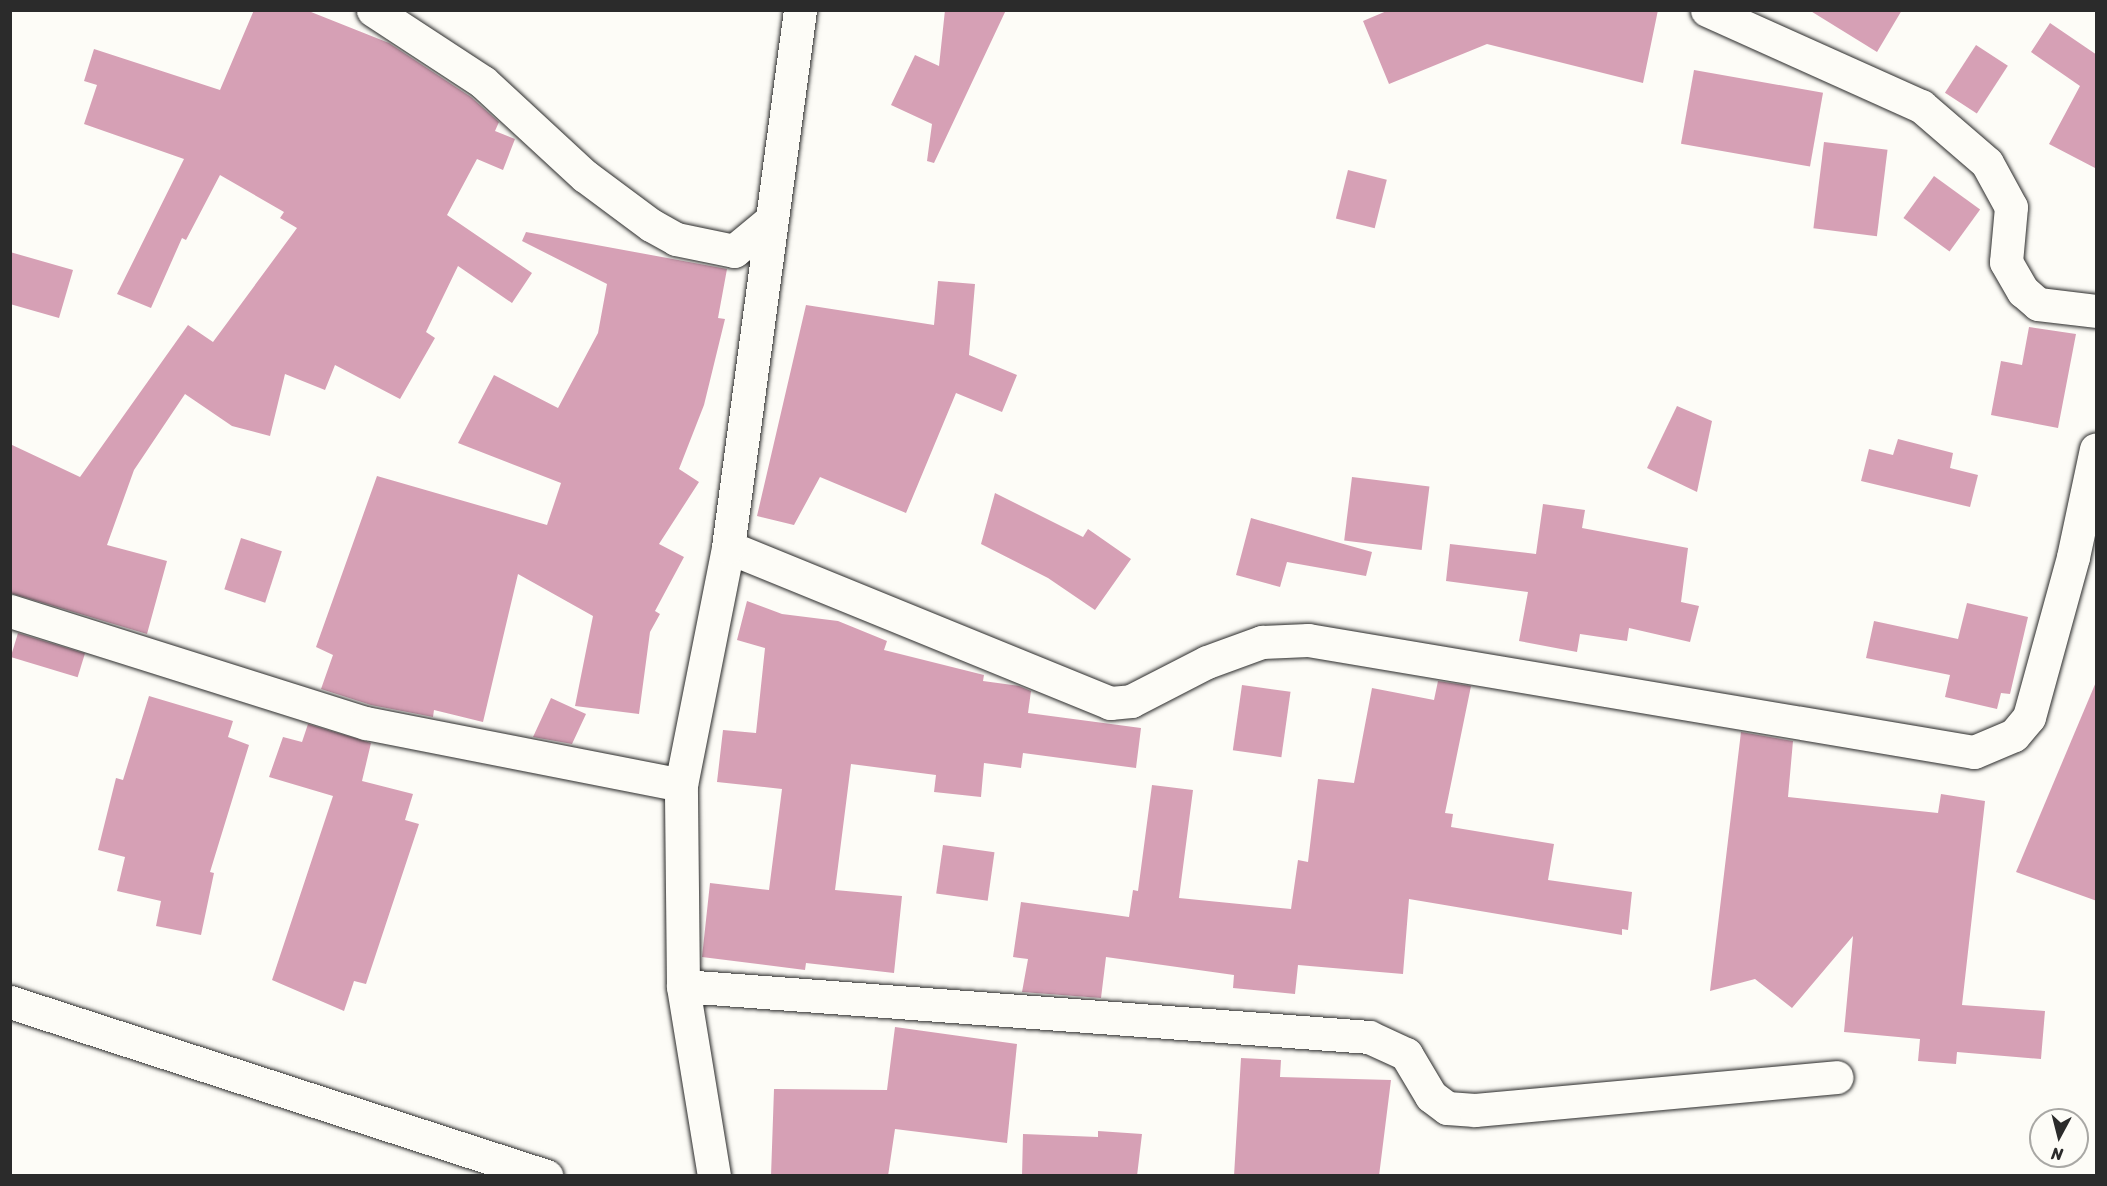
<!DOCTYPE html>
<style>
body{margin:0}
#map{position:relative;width:2107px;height:1186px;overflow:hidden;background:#fdfcf7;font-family:Sriracha,sans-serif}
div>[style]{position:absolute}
.building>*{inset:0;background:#d6a0b5;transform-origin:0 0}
.roads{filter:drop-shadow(0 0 2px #2b2b2b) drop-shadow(0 0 2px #2b2b2b)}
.street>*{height:33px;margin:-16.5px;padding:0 16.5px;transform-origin:16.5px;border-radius:16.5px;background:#fdfcf7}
span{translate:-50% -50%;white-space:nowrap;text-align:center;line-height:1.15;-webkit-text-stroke:6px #fdfcf7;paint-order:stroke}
.frame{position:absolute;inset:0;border:12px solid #2b2b2b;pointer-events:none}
.north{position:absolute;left:2029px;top:1108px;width:60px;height:60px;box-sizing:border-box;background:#fdfcf7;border:2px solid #a9a8a5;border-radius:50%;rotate:187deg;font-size:16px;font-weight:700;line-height:24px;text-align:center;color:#2b2b2b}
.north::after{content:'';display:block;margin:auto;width:21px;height:27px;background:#2b2b2b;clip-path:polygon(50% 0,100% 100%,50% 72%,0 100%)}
</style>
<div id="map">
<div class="building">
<div style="clip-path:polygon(254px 10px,306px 10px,389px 43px,471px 97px,499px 122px,495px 131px,515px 139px,503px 170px,477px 159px,447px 215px,532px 273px,512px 303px,458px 266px,426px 332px,435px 338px,400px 399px,335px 365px,325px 390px,285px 374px,270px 436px,232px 426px,185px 394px,134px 470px,107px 545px,167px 561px,147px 634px,10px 593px,10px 444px,80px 477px,188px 325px,213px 342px,297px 228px,280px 218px,284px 212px,220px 175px,186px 240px,182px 238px,151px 308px,117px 294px,184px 159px,84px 124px,97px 85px,84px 81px,94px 49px,220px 90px)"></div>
<div style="clip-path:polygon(945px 10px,1006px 10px,934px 163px,927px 161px,932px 124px,891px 105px,915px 55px,939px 66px)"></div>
<div style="clip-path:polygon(1389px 10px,1658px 10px,1643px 83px,1487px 44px,1389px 84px,1363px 21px)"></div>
<div style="clip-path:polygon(1809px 10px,1902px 10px,1877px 52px)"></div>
<div style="clip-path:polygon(2050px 23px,2097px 55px,2097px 169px,2049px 144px,2080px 86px,2031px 52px)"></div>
<div style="left:1976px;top:45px;width:38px;height:57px;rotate:33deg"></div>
<div style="left:1694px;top:70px;width:131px;height:75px;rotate:10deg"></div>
<div style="left:1824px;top:142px;width:64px;height:87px;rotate:7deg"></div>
<div style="left:1348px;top:170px;width:40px;height:50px;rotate:14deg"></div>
<div style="left:1934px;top:176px;width:57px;height:52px;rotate:36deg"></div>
<div style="clip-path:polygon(526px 232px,727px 269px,718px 318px,725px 319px,704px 405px,679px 469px,699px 482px,659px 544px,684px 557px,655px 611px,660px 614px,650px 632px,639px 714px,575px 706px,593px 616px,518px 574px,483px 722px,434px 710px,433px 717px,371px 705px,321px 689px,333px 655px,316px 647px,377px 476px,547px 525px,561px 483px,458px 443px,494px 375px,558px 408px,598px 333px,607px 284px,522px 241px)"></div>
<div style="clip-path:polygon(10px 252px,73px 270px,59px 318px,10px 304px)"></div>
<div style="clip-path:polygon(938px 281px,975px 284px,969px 355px,1017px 375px,1002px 412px,956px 393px,906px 513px,820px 477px,794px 525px,757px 516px,806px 305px,934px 325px)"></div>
<div style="clip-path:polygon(2029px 327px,2076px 334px,2058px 428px,1991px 415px,2001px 361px,2022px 365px)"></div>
<div style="clip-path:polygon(1677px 406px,1712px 421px,1697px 492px,1647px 468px)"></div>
<div style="clip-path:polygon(1898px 439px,1953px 453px,1950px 468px,1978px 475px,1970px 507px,1861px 481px,1869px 449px,1893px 455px)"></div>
<div style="left:1352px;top:477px;width:78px;height:64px;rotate:7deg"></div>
<div style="clip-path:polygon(995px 493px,1083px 537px,1088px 529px,1131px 559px,1095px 610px,1048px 578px,981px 544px)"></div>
<div style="clip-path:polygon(1543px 504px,1585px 510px,1582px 528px,1688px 548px,1681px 602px,1699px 606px,1690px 642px,1629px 628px,1627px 641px,1580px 634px,1577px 652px,1519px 641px,1528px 592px,1446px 581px,1450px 544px,1536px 554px)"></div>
<div style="clip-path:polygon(1251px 518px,1372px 552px,1366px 576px,1287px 562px,1280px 587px,1236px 575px)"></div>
<div style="left:241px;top:538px;width:43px;height:54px;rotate:18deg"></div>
<div style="clip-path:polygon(747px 601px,782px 614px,838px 621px,887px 641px,884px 650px,984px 675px,983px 681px,1019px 686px,1031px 691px,1028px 713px,1141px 728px,1136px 768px,1023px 753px,1021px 768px,984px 763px,981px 797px,934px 792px,936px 775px,851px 764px,835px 890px,902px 896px,894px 973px,806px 963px,805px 970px,702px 957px,710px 883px,769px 890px,782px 789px,717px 782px,723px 730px,756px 733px,765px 648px,737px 640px)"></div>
<div style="clip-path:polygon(1967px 603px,2028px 617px,2010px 694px,2001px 693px,1997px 709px,1945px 697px,1950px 675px,1866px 658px,1874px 621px,1958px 639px)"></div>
<div style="left:18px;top:633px;width:70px;height:25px;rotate:17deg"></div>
<div style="clip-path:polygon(1438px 681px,1471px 686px,1445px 813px,1453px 814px,1451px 827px,1554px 844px,1548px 880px,1632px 892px,1628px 930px,1622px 929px,1622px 935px,1409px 899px,1403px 974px,1298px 965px,1295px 994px,1233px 988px,1234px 975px,1106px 957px,1101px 998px,1022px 992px,1028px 959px,1013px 957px,1021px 902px,1129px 917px,1133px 890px,1138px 891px,1152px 785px,1193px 790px,1179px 898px,1291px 909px,1298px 860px,1308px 862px,1318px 779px,1354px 783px,1372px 688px,1434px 700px)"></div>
<div style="clip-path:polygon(2096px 682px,2097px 682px,2097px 901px,2016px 872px)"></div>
<div style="left:1242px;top:685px;width:49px;height:66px;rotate:8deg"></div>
<div style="clip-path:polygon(149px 696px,233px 721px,228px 737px,249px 745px,210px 872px,214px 873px,201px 935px,156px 926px,161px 901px,117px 891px,125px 857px,98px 850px,116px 778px,123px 780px)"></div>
<div style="clip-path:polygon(551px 698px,586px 714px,572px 744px,533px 737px)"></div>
<div style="clip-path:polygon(308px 724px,371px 743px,362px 781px,413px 794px,405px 820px,419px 824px,366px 984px,354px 981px,344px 1011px,272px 980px,333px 796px,269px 777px,283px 737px,302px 742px)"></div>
<div style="clip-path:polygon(1741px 732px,1793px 741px,1788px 797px,1938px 813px,1941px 794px,1985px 801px,1962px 1005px,2045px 1011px,2041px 1059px,1957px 1052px,1956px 1064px,1918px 1061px,1920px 1039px,1844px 1032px,1853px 936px,1792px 1008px,1755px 979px,1710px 991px)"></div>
<div style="left:943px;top:845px;width:52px;height:49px;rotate:8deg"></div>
<div style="clip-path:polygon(895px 1027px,1017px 1044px,1007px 1143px,895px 1129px,888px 1176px,771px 1176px,774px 1089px,887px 1090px)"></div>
<div style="clip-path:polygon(1241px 1058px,1281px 1060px,1280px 1077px,1391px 1080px,1379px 1176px,1234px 1176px)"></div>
<div style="clip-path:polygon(1098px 1131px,1142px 1134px,1137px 1176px,1022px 1176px,1023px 1134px,1098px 1137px)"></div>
</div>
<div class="roads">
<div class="street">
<div style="left:373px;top:10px;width:131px;rotate:33.2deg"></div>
<div style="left:483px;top:82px;width:139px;rotate:42.7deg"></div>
<div style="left:585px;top:176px;width:82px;rotate:36.6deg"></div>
<div style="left:651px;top:225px;width:29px;rotate:29deg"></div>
<div style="left:676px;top:239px;width:59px;rotate:11.7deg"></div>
<div style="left:734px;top:251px;width:45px;rotate:-39.6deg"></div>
<div style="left:1707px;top:10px;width:235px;rotate:24.2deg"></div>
<div style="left:1921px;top:106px;width:87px;rotate:40.8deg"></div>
<div style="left:1987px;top:163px;width:50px;rotate:61.4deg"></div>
<div style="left:2011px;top:207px;width:55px;rotate:95.2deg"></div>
<div style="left:2006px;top:262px;width:34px;rotate:60deg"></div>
<div style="left:2023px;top:291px;width:20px;rotate:41deg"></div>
<div style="left:2038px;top:304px;width:58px;rotate:6.9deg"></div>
<div style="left:728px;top:547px;width:413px;rotate:22.2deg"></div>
<div style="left:1110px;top:703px;width:21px;rotate:-5deg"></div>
<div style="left:1131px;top:701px;width:85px;rotate:-27.2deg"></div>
<div style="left:1207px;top:662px;width:59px;rotate:-20deg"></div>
<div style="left:1262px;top:642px;width:46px;rotate:-2.5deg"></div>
<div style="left:1308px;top:640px;width:675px;rotate:9.55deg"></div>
<div style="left:1974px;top:752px;width:43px;rotate:-23deg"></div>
<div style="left:2014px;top:735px;width:23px;rotate:-50deg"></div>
<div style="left:2029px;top:717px;width:166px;rotate:-74.6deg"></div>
<div style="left:2073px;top:557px;width:110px;rotate:-78deg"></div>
<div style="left:10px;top:611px;width:373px;rotate:17.5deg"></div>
<div style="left:366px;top:723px;width:321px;rotate:11.1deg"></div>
<div style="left:683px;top:986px;width:688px;rotate:4.25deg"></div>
<div style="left:1369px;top:1037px;width:41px;rotate:24.7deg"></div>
<div style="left:1406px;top:1054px;width:49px;rotate:59.2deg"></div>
<div style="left:1431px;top:1096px;width:20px;rotate:37deg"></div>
<div style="left:1447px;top:1108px;width:28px;rotate:4deg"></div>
<div style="left:1475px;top:1110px;width:363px;rotate:-5.2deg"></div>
<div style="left:10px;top:1002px;width:564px;rotate:17.98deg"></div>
<div style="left:714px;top:1176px;width:193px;rotate:-99.3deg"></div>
<div style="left:683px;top:986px;width:201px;rotate:-90.6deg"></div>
<div style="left:681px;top:785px;width:243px;rotate:-78.8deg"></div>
<div style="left:728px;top:547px;width:542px;rotate:-82.36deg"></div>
</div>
</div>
<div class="frame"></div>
<div class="north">N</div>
</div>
